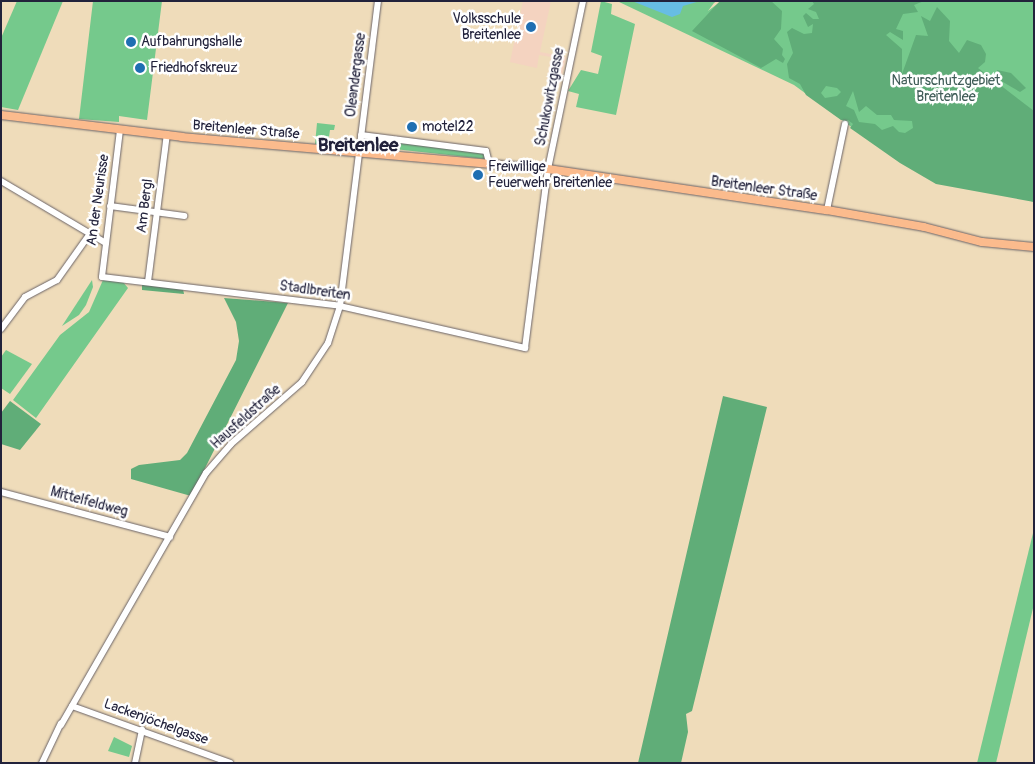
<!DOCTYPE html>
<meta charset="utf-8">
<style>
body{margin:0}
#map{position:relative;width:1035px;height:764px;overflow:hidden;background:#efdcba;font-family:Pangolin,sans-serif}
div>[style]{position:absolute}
.built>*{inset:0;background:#f4d3c0}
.green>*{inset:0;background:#75c98c}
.forest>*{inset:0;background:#60ad78}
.water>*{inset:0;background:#67bde4}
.roads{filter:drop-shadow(0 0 1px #6a6367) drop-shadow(0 0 1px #6a6367)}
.minor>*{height:6px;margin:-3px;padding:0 3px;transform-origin:3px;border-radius:3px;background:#fff}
.major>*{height:8px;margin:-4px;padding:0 4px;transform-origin:4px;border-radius:4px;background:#fbbb8d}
.dots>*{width:14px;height:14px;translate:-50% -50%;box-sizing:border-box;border:2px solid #fff;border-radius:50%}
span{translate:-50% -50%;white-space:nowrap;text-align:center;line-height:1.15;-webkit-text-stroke:5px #fff;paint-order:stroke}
.poi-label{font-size:14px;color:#22223b}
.right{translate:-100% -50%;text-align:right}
.left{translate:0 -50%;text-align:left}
.street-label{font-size:14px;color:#22223b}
.park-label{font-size:14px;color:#3f5c57}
.district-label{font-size:19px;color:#22223b;font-weight:700}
.frame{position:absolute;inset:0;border:2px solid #22223b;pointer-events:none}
</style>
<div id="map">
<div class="built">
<div style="clip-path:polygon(523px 1px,551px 1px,540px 52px,566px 57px,560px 84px,547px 81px,551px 57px,539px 55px,537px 68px,510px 62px)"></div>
</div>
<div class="green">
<div style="clip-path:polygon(17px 1px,63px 1px,18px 110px,1px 107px,1px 38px)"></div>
<div style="clip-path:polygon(93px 1px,162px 1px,147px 120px,119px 116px,119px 122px,79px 119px)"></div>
<div style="clip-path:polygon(601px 1px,612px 4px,611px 14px,635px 24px,616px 115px,576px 107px,579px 94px,568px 91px,581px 70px,598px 74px,602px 56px,591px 52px)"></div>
<div style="clip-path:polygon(617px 1px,717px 1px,714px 3px,708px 11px,721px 1px,1034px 1px,1034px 202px,898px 161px,794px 85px)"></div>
<div style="clip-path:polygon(317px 123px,335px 125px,334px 130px,330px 130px,328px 145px,315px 144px)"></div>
<div style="clip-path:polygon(372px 139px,392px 141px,391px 148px,367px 145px,367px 141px)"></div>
<div style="clip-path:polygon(394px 142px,484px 153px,485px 159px,394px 149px,398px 148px)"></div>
<div style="clip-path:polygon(92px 280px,93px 287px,86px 305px,79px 315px,62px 326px)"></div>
<div style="clip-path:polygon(103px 280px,123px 282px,128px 288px,36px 418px,13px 400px,60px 335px,89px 312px)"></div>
<div style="clip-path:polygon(6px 350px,32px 364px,10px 394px,1px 388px,1px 357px)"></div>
<div style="clip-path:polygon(1034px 529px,1034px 604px,996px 763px,977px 763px)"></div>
<div style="clip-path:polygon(114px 737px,132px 746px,129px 757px,108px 751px)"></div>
</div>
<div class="forest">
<div style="clip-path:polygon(720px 1px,771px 1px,782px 11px,781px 29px,774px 39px,783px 49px,782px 55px,785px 59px,783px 63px,776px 59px,761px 68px,692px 31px)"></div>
<div style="clip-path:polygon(evenodd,812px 1px,924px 1px,914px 5px,918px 12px,903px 14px,896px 29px,903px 31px,903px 40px,890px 32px,886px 35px,902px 49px,902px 74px,916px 35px,928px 36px,921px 16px,930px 21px,937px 7px,950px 21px,949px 41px,959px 53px,967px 40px,981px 45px,986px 54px,985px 62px,978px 68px,1034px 111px,1034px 202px,936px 184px,900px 163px,850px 128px,853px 124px,848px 120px,841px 120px,806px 95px,800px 84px,789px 78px,787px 64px,793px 53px,787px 32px,792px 28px,804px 34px,812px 33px,813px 24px,808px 27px,803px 16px,806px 13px,813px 19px,819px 19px,816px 12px,808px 9px,814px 4px,812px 1px,826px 86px,837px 88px,841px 92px,837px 96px,825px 98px,821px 93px,826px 86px,812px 1px,853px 91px,859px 112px,866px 106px,877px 115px,891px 115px,894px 120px,912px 121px,913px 128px,905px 133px,899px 132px,893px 126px,882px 130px,875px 124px,859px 122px,854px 110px,846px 106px,853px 91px)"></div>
<div style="clip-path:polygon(997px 70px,1011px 73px,1026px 88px,1020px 92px,996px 78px)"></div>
<div style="clip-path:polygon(142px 284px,183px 289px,184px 294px,142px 290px)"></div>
<div style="clip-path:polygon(224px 298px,288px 303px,191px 496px,131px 479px,131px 469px,139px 465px,180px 460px,187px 453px,236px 360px,239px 341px,236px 322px)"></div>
<div style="clip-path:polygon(723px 396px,767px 407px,692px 711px,686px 714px,688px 732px,681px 763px,638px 763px)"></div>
<div style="clip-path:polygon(10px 401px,41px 424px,20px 450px,1px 444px,1px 413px)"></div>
</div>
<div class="water">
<div style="clip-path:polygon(632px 1px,700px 1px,683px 6px,680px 14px,672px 17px)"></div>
</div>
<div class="roads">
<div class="minor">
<div style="left:120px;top:130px;width:148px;rotate:97deg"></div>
<div style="left:102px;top:277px;width:240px;rotate:6.9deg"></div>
<div style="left:340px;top:306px;width:190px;rotate:12.8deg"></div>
<div style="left:525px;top:348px;width:180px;rotate:-82.7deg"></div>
<div style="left:548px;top:169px;width:172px;rotate:-78.2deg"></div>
<div style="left:361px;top:135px;width:126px;rotate:7.3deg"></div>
<div style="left:486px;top:151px;width:12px;rotate:76deg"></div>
<div style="left:1px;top:181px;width:120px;rotate:30.6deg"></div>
<div style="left:110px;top:206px;width:75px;rotate:7.7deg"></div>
<div style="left:827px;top:210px;width:88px;rotate:-78.2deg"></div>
<div style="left:148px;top:282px;width:149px;rotate:-82.7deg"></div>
<div style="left:1px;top:329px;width:40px;rotate:-53deg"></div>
<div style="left:25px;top:297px;width:36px;rotate:-28deg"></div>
<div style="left:57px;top:280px;width:55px;rotate:-54.6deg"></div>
<div style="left:1px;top:492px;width:175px;rotate:14.9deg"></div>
<div style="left:72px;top:706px;width:168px;rotate:19.8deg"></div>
<div style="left:61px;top:725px;width:291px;rotate:-60.1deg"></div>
<div style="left:206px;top:473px;width:38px;rotate:-49deg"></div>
<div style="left:231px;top:444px;width:94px;rotate:-41.1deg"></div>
<div style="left:302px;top:382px;width:47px;rotate:-56.3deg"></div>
<div style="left:328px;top:343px;width:39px;rotate:-72deg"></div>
<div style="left:340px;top:306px;width:307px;rotate:-82.9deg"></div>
<div style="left:42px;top:763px;width:44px;rotate:-64.6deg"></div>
<div style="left:135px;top:763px;width:34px;rotate:-78deg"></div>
</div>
<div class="major">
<div style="left:1px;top:115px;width:182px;rotate:6.9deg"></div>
<div style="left:182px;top:137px;width:367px;rotate:5deg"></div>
<div style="left:548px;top:169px;width:282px;rotate:8.4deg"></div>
<div style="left:827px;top:210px;width:98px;rotate:9.9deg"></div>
<div style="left:924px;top:227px;width:60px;rotate:14.5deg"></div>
<div style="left:982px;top:242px;width:52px;rotate:5.5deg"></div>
</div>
</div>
<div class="dots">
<div style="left:531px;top:27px;background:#1f6fb2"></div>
<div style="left:131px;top:42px;background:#1f6fb2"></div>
<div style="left:140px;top:68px;background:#1f6fb2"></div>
<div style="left:412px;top:127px;background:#1f6fb2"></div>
<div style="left:478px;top:175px;background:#1f6fb2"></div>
</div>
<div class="poi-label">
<span class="right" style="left:521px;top:27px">Volksschule<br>Breitenlee</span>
<span class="left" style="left:141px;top:42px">Aufbahrungshalle</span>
<span class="left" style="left:150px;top:68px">Friedhofskreuz</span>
<span class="left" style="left:422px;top:127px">motel22</span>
<span class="left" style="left:488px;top:175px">Freiwillige<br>Feuerwehr Breitenlee</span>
</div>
<div class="street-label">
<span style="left:356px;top:75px;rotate:-83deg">Oleandergasse</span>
<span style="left:550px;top:97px;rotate:-79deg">Schukowitzgasse</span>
<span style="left:246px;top:130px;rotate:5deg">Breitenleer Straße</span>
<span style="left:764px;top:189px;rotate:8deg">Breitenleer Straße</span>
<span style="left:98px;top:200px;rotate:-82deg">An der Neurisse</span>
<span style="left:145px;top:206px;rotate:-83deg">Am Bergl</span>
<span style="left:315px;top:291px;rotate:8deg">Stadlbreiten</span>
<span style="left:246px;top:417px;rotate:-42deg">Hausfeldstraße</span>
<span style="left:89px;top:502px;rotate:15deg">Mittelfeldweg</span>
<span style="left:156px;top:722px;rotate:20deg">Lackenjöchelgasse</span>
</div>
<div class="park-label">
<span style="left:946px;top:89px">Naturschutzgebiet<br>Breitenlee</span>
</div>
<div class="district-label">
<span style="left:358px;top:146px">Breitenlee</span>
</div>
<div class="frame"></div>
</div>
